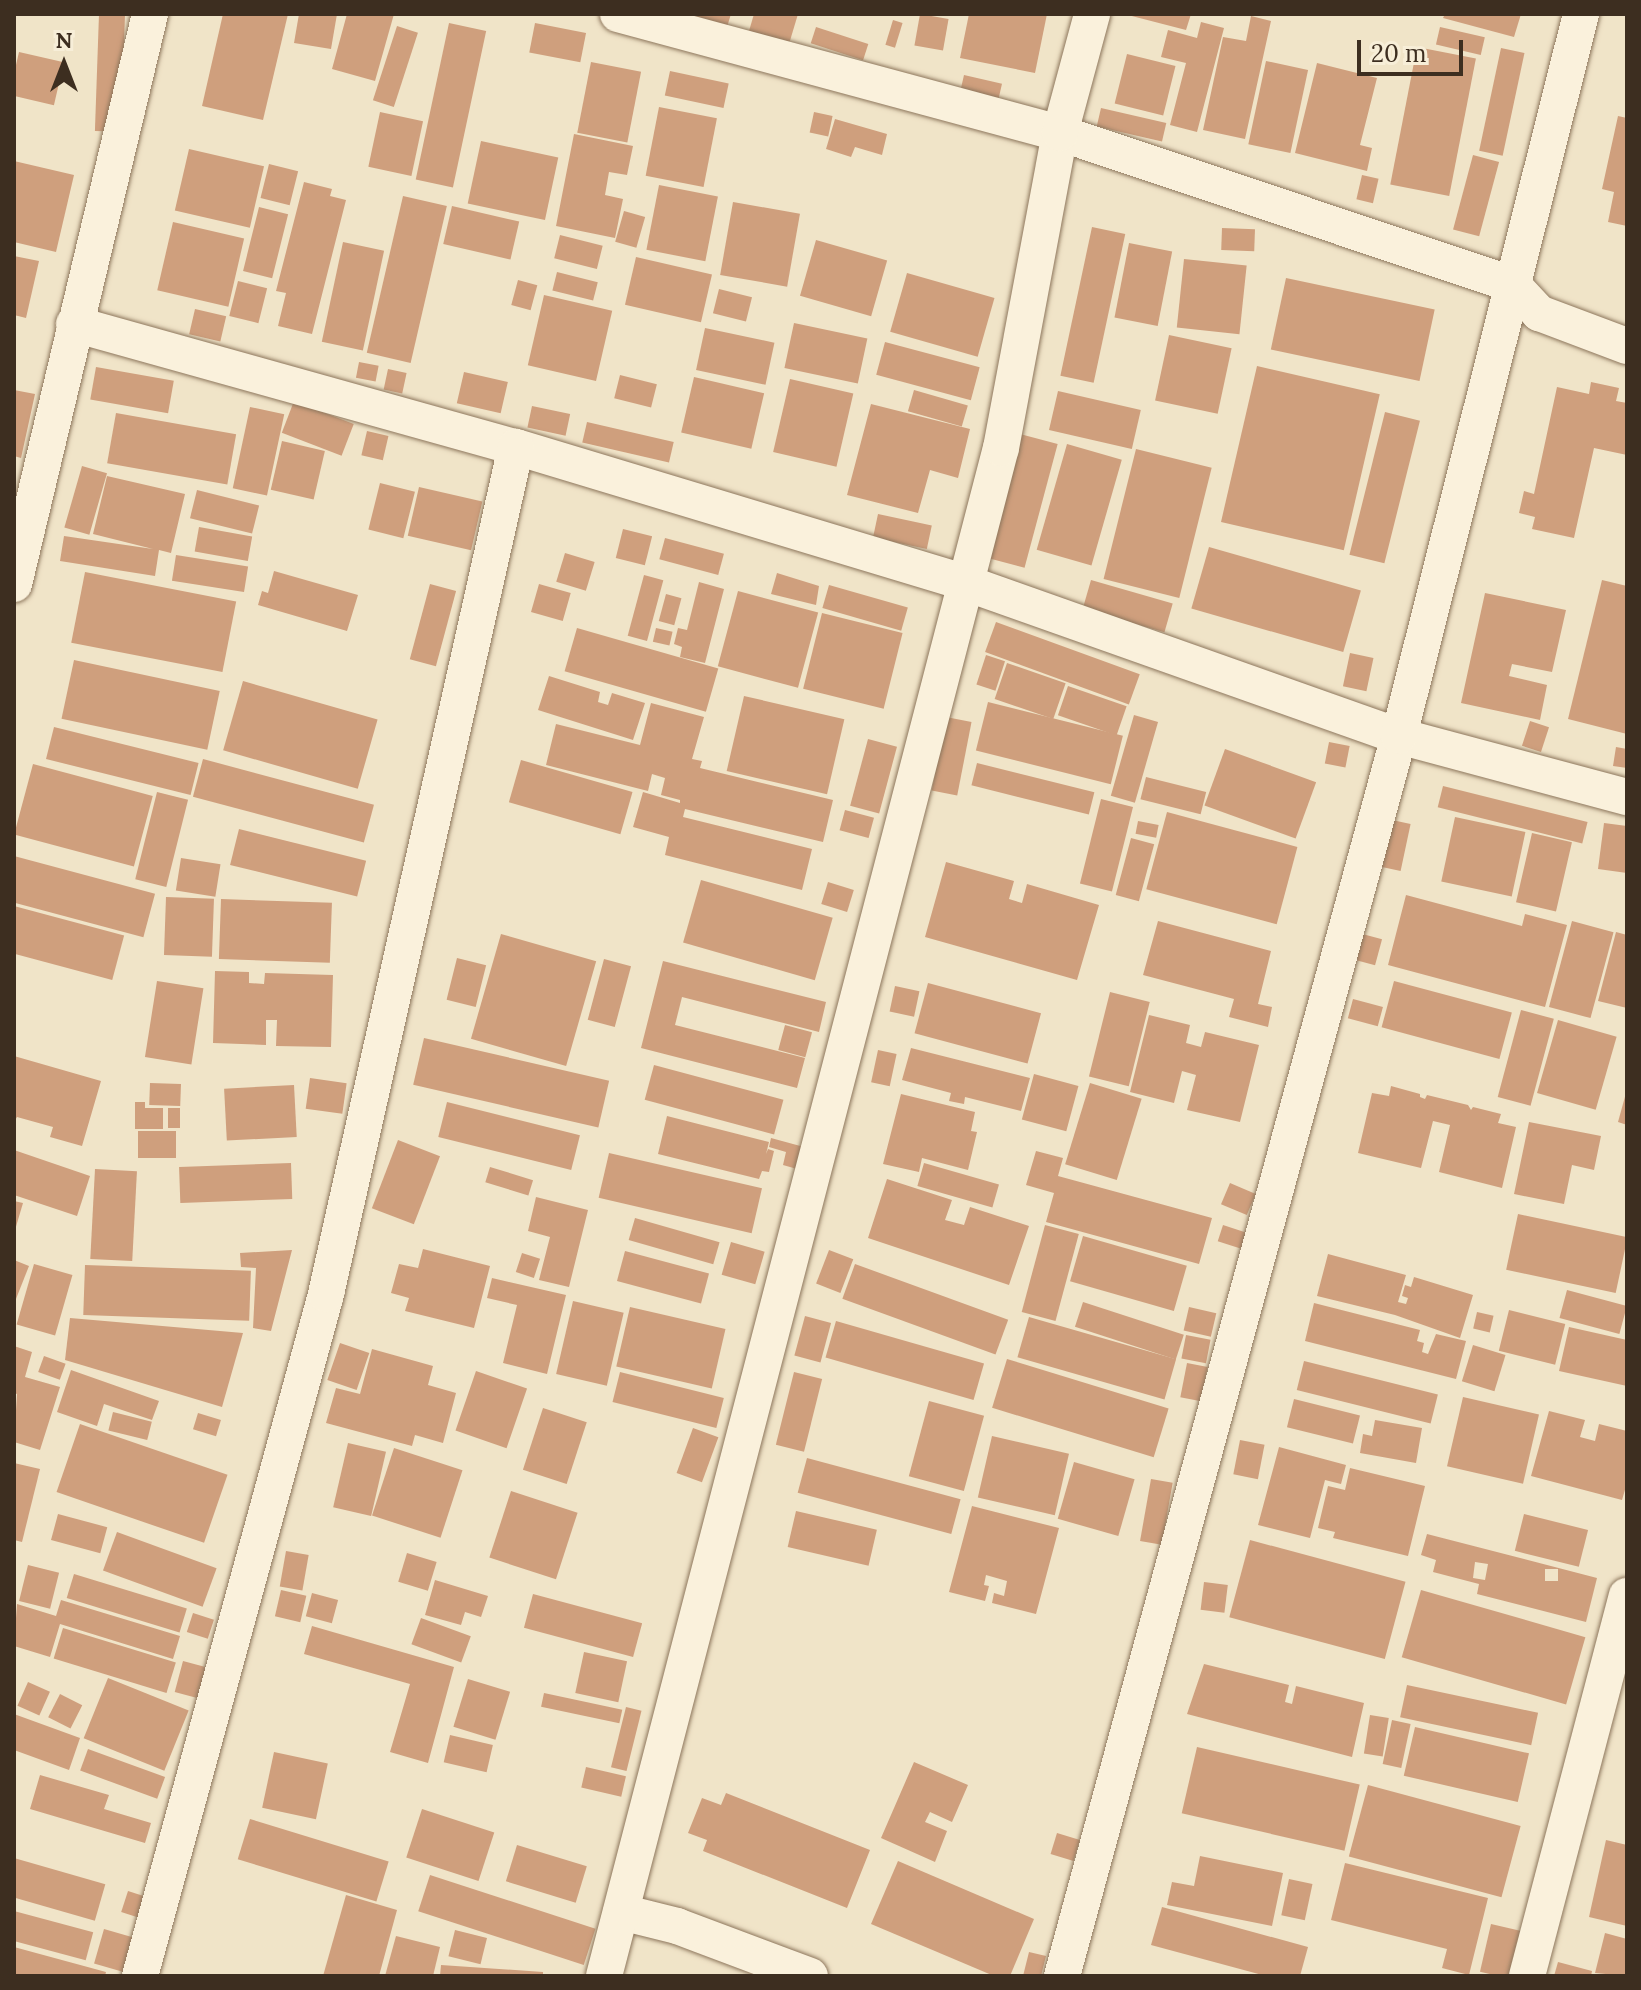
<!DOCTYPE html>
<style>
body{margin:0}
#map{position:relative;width:1641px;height:1990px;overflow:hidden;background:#f0e4c8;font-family:Lora,serif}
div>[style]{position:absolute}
.building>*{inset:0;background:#cf9f7d;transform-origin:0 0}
.roads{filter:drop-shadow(0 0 2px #8d765c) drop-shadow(0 0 2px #8d765c)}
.minor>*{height:36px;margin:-18px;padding:0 18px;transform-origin:18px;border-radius:18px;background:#faf1dc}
span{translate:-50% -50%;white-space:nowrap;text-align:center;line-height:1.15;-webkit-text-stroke:7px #f7eed8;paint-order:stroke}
.frame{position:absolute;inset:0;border:16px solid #3d2e20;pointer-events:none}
.north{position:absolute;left:24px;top:24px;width:80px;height:80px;-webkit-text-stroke:6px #f7eed8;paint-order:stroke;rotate:0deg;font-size:22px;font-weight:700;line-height:32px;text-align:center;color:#3d2e20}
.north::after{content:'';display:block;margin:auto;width:28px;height:36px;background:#3d2e20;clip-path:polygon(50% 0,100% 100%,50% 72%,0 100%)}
.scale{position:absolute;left:1357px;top:40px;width:106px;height:36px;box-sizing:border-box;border:4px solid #3d2e20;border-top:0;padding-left:10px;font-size:24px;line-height:28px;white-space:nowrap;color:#3d2e20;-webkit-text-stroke:6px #f7eed8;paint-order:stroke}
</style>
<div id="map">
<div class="building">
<div style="left:99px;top:14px;width:26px;height:117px;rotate:2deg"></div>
<div style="clip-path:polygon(223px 14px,288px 14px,263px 120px,202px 106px)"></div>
<div style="clip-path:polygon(299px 14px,337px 14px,331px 49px,294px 43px)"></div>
<div style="clip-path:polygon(347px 14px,394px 14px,375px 81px,332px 69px)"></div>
<div style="clip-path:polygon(671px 14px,731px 14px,726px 30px)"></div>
<div style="clip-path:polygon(754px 14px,798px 14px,789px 44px,749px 31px)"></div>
<div style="left:920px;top:14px;width:29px;height:32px;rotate:10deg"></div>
<div style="clip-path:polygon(969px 14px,1047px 14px,1035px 73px,960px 58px)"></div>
<div style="clip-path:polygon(1124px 14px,1191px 14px,1186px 30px)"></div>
<div style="clip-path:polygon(1445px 14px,1521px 14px,1514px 37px,1443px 18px)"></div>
<div style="clip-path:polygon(1251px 16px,1271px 21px,1245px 139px,1203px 130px,1223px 37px,1246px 41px)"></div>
<div style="left:893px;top:20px;width:10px;height:26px;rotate:17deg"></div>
<div style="clip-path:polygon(1201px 22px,1224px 28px,1197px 132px,1170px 125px,1186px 63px,1161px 57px,1168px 30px,1197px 38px)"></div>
<div style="left:449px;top:23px;width:38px;height:160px;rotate:12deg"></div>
<div style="left:535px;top:23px;width:52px;height:30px;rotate:11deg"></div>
<div style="left:397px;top:26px;width:22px;height:78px;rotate:18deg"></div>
<div style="left:816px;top:27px;width:55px;height:17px;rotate:18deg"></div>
<div style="left:1440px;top:27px;width:46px;height:18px;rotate:13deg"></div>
<div style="left:1417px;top:47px;width:60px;height:140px;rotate:11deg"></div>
<div style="left:1501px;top:48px;width:24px;height:105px;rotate:12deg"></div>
<div style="left:19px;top:52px;width:46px;height:44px;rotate:13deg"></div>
<div style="left:1127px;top:54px;width:50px;height:51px;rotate:14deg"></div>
<div style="left:1266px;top:61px;width:43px;height:85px;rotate:12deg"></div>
<div style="left:591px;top:62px;width:51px;height:72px;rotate:11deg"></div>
<div style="clip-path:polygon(1317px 63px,1377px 78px,1360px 145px,1372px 148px,1367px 171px,1295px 153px)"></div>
<div style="left:670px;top:71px;width:60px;height:25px;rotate:12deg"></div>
<div style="left:964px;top:75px;width:39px;height:24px;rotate:13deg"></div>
<div style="left:659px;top:107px;width:59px;height:70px;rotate:11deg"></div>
<div style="left:1101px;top:108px;width:67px;height:19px;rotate:13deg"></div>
<div style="left:380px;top:112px;width:44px;height:56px;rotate:12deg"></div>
<div style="left:814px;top:112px;width:19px;height:21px;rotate:12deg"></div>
<div style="clip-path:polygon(1618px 116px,1627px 118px,1627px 226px,1608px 222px,1614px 192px,1602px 189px)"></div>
<div style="clip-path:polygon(835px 119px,887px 134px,882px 155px,855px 147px,851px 157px,826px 149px)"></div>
<div style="clip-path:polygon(574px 134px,633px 146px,627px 175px,609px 172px,605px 195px,623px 199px,615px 238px,556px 226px)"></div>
<div style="left:481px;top:141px;width:79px;height:64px;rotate:12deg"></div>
<div style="left:189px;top:149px;width:77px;height:63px;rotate:13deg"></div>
<div style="left:1473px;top:155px;width:27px;height:77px;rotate:15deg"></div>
<div style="clip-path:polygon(14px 161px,74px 175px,56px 252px,14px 242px)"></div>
<div style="left:269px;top:164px;width:30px;height:35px;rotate:14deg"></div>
<div style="left:1362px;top:175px;width:17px;height:25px;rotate:13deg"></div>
<div style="clip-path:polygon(304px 182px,332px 189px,330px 196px,346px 200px,312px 334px,278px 326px,286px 293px,276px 291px)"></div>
<div style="left:659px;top:185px;width:60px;height:66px;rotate:11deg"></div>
<div style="left:403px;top:196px;width:45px;height:161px;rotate:13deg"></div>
<div style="left:733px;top:202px;width:68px;height:74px;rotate:10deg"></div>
<div style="left:452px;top:206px;width:69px;height:39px;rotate:13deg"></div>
<div style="left:259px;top:207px;width:30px;height:66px;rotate:14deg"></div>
<div style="left:624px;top:211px;width:22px;height:32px;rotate:16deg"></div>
<div style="left:173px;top:222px;width:73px;height:70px;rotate:13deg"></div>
<div style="left:1092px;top:227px;width:34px;height:152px;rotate:12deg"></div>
<div style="left:1222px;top:228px;width:33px;height:22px;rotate:2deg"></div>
<div style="left:560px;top:235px;width:44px;height:24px;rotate:14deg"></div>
<div style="left:816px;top:240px;width:74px;height:58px;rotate:16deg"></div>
<div style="left:343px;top:242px;width:42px;height:102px;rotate:12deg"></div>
<div style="left:1129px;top:243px;width:44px;height:76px;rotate:11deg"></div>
<div style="clip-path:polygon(14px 256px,39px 261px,26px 318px,14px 315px)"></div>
<div style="left:636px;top:257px;width:78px;height:49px;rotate:13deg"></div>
<div style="left:1184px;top:259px;width:63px;height:69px;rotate:6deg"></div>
<div style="left:557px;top:272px;width:42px;height:19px;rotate:14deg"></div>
<div style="left:907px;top:273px;width:91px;height:61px;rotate:16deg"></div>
<div style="left:1286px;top:278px;width:152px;height:73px;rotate:12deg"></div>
<div style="left:518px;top:280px;width:20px;height:26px;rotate:15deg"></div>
<div style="left:238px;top:281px;width:30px;height:36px;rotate:14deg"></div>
<div style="left:719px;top:289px;width:34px;height:25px;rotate:14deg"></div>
<div style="left:544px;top:295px;width:70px;height:72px;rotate:13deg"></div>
<div style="left:195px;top:309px;width:32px;height:26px;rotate:13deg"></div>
<div style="left:794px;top:323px;width:75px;height:46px;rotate:12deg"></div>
<div style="left:705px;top:328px;width:71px;height:43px;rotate:12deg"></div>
<div style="left:1169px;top:335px;width:64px;height:67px;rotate:12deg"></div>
<div style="left:885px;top:342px;width:98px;height:34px;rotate:15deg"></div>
<div style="left:359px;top:362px;width:20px;height:16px;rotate:11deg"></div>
<div style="left:1257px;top:366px;width:126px;height:160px;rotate:13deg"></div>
<div style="left:96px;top:367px;width:79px;height:33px;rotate:10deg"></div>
<div style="left:388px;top:369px;width:19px;height:21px;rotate:12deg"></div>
<div style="left:464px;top:372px;width:45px;height:32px;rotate:13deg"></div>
<div style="left:620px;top:375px;width:38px;height:24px;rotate:14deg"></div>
<div style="left:694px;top:377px;width:72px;height:57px;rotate:13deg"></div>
<div style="left:790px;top:379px;width:65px;height:75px;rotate:13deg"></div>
<div style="clip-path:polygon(1591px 382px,1619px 388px,1616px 401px,1627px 403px,1627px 455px,1594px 448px,1574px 538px,1532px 529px,1535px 517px,1519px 513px,1524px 491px,1534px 494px,1557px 387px,1589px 394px)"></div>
<div style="clip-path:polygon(14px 390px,35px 394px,21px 458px,14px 456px)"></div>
<div style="left:914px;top:390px;width:56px;height:22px;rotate:16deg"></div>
<div style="left:1058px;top:391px;width:85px;height:40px;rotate:13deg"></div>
<div style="left:294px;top:401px;width:64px;height:34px;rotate:21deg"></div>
<div style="clip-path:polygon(871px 404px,970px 429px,958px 478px,930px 470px,918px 513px,847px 495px)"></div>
<div style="left:532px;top:406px;width:39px;height:22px;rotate:12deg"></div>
<div style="left:250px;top:407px;width:35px;height:83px;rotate:12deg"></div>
<div style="left:1385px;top:412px;width:36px;height:147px;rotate:14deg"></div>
<div style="left:116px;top:413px;width:122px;height:51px;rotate:10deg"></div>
<div style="left:587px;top:422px;width:89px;height:21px;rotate:13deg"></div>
<div style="left:367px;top:431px;width:22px;height:25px;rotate:13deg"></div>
<div style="left:1020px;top:434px;width:39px;height:128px;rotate:15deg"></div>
<div style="left:282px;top:441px;width:44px;height:50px;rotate:13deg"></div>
<div style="left:1067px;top:444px;width:57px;height:110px;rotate:16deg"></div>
<div style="left:1136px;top:449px;width:78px;height:134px;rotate:14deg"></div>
<div style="left:82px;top:466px;width:26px;height:64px;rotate:16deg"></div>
<div style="clip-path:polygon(107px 476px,185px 494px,171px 553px,159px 550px,155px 576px,60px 561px,64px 536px,153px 549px,93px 534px)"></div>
<div style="left:380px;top:483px;width:36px;height:48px;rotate:14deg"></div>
<div style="left:419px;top:487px;width:65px;height:50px;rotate:13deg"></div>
<div style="left:197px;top:490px;width:64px;height:29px;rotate:14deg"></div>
<div style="left:878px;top:514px;width:55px;height:24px;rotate:12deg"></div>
<div style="left:199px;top:527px;width:54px;height:25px;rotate:10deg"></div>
<div style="left:623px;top:529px;width:30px;height:30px;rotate:14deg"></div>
<div style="left:665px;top:538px;width:61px;height:22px;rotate:15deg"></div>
<div style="left:1209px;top:547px;width:158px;height:64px;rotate:16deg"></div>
<div style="left:565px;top:553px;width:31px;height:30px;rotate:17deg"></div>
<div style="left:176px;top:555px;width:73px;height:26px;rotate:9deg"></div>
<div style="clip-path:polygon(274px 571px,358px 595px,347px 631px,258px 605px,262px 591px,268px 593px)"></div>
<div style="left:85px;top:572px;width:154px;height:72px;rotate:11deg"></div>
<div style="clip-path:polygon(777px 573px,819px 586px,816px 605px,771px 594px)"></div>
<div style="left:644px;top:575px;width:20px;height:63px;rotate:15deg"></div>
<div style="left:1091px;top:580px;width:85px;height:30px;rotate:16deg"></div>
<div style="clip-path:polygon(1602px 580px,1627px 586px,1627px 734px,1568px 719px)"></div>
<div style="clip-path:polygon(699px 582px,724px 589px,705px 663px,680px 657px,682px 647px,674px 644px,678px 628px,687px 630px)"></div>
<div style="left:430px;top:584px;width:27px;height:78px;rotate:15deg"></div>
<div style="left:539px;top:584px;width:33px;height:29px;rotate:16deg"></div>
<div style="left:829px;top:585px;width:82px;height:24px;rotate:16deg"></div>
<div style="left:738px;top:591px;width:83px;height:78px;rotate:15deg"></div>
<div style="clip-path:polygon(1485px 593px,1566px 610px,1552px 672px,1512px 664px,1509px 676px,1547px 685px,1540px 720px,1461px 703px)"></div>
<div style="left:666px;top:594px;width:16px;height:28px;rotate:15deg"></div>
<div style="left:822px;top:613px;width:83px;height:78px;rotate:14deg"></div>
<div style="left:996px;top:622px;width:153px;height:32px;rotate:20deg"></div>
<div style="left:577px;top:628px;width:147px;height:45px;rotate:16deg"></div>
<div style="left:656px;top:628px;width:17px;height:14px;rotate:13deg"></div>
<div style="left:1350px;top:653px;width:24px;height:34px;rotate:12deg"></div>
<div style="left:986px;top:655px;width:20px;height:31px;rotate:18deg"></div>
<div style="left:74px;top:660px;width:149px;height:60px;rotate:12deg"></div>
<div style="left:1007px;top:663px;width:62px;height:38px;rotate:19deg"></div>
<div style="clip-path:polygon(549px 676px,600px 692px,598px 702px,608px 705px,612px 693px,645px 703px,633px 740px,538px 710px)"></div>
<div style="left:243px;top:681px;width:140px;height:72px;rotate:16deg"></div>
<div style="left:1068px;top:686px;width:62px;height:31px;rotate:19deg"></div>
<div style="left:744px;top:696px;width:103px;height:77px;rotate:13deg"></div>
<div style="left:988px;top:702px;width:139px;height:50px;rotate:14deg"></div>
<div style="clip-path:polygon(651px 703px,704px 717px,692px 759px,702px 761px,700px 768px,833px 800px,823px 842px,685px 809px,683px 817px,812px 849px,802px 890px,665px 855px,669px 837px,633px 827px,643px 792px,680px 803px,680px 800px,661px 795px,665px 778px,652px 774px,648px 791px,546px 765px,556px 724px,640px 745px)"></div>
<div style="left:1134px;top:715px;width:25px;height:84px;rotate:16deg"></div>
<div style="left:946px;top:717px;width:26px;height:75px;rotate:11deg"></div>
<div style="left:1530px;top:721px;width:20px;height:26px;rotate:18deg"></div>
<div style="left:54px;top:727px;width:149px;height:33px;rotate:14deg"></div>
<div style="left:868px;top:739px;width:30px;height:69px;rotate:15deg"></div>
<div style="left:1329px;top:742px;width:21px;height:22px;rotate:11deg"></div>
<div style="clip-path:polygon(1616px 747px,1627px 749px,1627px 768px,1613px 766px)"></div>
<div style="left:1225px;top:749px;width:97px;height:60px;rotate:20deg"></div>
<div style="left:203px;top:759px;width:177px;height:39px;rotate:15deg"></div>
<div style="left:521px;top:760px;width:116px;height:44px;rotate:16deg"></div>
<div style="left:977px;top:763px;width:121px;height:23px;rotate:14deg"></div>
<div style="left:33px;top:764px;width:124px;height:73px;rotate:15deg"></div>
<div style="left:1146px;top:777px;width:62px;height:23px;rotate:14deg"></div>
<div style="left:1443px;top:786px;width:149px;height:22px;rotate:14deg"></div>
<div style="left:157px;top:792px;width:32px;height:90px;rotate:14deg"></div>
<div style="left:1101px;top:799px;width:33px;height:87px;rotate:14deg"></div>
<div style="left:845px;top:810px;width:30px;height:21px;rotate:15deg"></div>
<div style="left:1167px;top:812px;width:135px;height:80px;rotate:15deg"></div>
<div style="left:1455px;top:817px;width:72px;height:66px;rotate:12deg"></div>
<div style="left:1392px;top:820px;width:19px;height:48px;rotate:12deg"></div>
<div style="left:1138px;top:821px;width:21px;height:13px;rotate:11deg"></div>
<div style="clip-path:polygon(1604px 823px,1627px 826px,1627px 873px,1598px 869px)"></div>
<div style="left:239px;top:829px;width:131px;height:37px;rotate:14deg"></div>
<div style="left:1532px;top:833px;width:41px;height:71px;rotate:13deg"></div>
<div style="left:1131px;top:838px;width:24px;height:59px;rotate:15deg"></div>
<div style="left:14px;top:856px;width:146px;height:45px;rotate:15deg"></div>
<div style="left:181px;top:858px;width:40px;height:33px;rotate:9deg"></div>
<div style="clip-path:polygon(946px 862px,1014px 881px,1009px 899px,1022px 903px,1027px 884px,1099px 905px,1077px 980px,925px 937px)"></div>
<div style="left:701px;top:880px;width:137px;height:65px;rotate:16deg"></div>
<div style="left:828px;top:882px;width:27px;height:23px;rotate:17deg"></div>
<div style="clip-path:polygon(1406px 895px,1522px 926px,1525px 914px,1567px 925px,1545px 1007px,1388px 965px)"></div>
<div style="left:166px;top:897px;width:48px;height:58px;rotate:2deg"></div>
<div style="left:221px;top:899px;width:111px;height:60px;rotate:2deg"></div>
<div style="left:14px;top:906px;width:114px;height:46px;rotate:15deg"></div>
<div style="clip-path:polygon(1158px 921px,1271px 951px,1258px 1004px,1272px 1007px,1268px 1027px,1229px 1017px,1234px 999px,1143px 975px)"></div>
<div style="left:1572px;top:921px;width:43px;height:89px;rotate:15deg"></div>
<div style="left:1355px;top:932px;width:28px;height:27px;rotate:15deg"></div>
<div style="clip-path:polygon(1616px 932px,1627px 935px,1627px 1008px,1598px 1001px)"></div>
<div style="left:501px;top:934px;width:99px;height:109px;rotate:16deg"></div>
<div style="left:457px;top:958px;width:30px;height:43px;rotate:14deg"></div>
<div style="left:604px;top:959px;width:28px;height:63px;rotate:15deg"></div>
<div style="clip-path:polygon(663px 961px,826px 1002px,819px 1032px,682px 997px,675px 1025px,805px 1058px,797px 1088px,641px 1048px)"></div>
<div style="clip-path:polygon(215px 971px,249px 972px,249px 983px,264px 984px,265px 973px,333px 975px,331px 1047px,276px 1046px,277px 1020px,266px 1020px,266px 1045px,213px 1043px)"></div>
<div style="left:157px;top:981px;width:47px;height:77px;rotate:9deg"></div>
<div style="left:1394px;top:981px;width:122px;height:48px;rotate:15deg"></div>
<div style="left:928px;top:983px;width:117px;height:52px;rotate:15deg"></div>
<div style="left:895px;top:986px;width:25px;height:26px;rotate:12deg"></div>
<div style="left:1110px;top:992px;width:41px;height:87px;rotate:14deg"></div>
<div style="left:1353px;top:999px;width:31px;height:20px;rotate:15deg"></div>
<div style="left:1521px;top:1010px;width:34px;height:90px;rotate:15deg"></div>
<div style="clip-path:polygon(1149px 1015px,1190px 1025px,1186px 1043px,1201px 1047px,1205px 1032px,1259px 1045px,1240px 1122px,1187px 1110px,1196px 1075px,1182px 1071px,1174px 1103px,1130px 1092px)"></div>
<div style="left:1558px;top:1020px;width:61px;height:76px;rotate:16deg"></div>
<div style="left:785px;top:1025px;width:28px;height:26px;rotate:15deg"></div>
<div style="left:424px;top:1038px;width:190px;height:48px;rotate:13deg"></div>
<div style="clip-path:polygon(911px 1048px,1030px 1078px,1021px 1111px,965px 1097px,964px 1104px,949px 1101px,951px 1093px,902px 1080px)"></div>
<div style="left:878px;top:1050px;width:19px;height:33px;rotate:12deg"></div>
<div style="clip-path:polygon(14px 1056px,101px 1081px,82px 1146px,50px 1137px,53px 1127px,17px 1117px,14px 1122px)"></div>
<div style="left:654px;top:1065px;width:134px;height:36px;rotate:15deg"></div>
<div style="left:1034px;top:1074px;width:46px;height:47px;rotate:15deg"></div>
<div style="left:310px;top:1078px;width:37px;height:31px;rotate:8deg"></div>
<div style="left:150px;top:1083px;width:31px;height:22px;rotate:2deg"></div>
<div style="left:1090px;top:1083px;width:54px;height:85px;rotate:17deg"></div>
<div style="left:294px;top:1085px;width:52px;height:70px;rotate:87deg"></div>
<div style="clip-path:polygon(1391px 1086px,1420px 1094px,1420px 1097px,1425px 1099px,1427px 1095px,1468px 1105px,1471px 1110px,1473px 1107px,1501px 1114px,1498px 1123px,1516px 1127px,1502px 1188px,1439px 1172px,1450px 1125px,1433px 1121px,1421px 1168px,1358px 1153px,1372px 1093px,1389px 1096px)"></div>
<div style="clip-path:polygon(1626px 1093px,1627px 1093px,1627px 1125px,1618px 1122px)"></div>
<div style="clip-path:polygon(901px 1094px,975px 1112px,971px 1131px,977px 1132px,968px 1170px,922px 1158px,919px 1172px,883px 1164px)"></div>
<div style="clip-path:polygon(135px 1102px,145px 1102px,145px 1108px,163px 1108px,163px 1129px,135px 1129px)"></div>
<div style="left:447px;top:1102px;width:137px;height:36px;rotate:14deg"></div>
<div style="left:168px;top:1108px;width:12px;height:20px"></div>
<div style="clip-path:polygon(667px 1116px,769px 1142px,766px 1154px,768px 1149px,774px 1151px,769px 1172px,762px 1171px,759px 1179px,658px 1154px)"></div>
<div style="clip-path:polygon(1529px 1122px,1601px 1136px,1594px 1170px,1572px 1165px,1564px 1204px,1514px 1194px)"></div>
<div style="left:138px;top:1131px;width:38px;height:27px"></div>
<div style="clip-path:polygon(771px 1138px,804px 1147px,797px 1169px,783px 1165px,786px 1152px,769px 1147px)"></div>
<div style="left:398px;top:1140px;width:45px;height:73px;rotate:21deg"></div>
<div style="clip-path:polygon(14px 1150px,90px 1176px,77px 1216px,14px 1195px)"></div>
<div style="clip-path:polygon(1036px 1151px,1063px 1158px,1058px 1176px,1212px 1218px,1199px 1264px,1046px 1222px,1054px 1193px,1026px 1185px)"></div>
<div style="left:609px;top:1153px;width:157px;height:46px;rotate:13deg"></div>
<div style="left:291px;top:1163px;width:36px;height:112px;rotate:88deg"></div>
<div style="left:924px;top:1163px;width:78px;height:24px;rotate:16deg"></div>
<div style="left:490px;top:1167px;width:45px;height:16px;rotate:17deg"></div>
<div style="left:95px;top:1169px;width:42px;height:90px;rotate:3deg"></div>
<div style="clip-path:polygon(887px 1179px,952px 1200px,945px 1220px,964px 1225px,970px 1207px,1029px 1226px,1009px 1285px,868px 1238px)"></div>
<div style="left:1230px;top:1183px;width:28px;height:23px;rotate:23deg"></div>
<div style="clip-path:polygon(536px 1197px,588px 1210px,569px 1287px,539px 1280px,550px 1237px,528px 1231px)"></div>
<div style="clip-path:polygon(14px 1201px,23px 1203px,15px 1230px,14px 1230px)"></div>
<div style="left:1518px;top:1214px;width:112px;height:57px;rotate:12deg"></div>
<div style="left:635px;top:1218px;width:88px;height:23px;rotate:16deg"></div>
<div style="left:1045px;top:1225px;width:35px;height:90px;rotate:15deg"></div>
<div style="left:1223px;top:1225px;width:28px;height:17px;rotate:18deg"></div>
<div style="left:1083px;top:1236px;width:108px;height:47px;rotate:16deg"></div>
<div style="left:731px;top:1242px;width:35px;height:34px;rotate:16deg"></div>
<div style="clip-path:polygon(423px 1249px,490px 1266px,474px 1328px,405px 1311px,409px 1298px,391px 1293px,399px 1264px,418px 1268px)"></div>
<div style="clip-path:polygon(292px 1250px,271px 1331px,253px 1328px,256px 1268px,241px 1267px,240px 1253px)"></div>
<div style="left:829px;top:1250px;width:26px;height:36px;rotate:21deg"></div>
<div style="left:625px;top:1251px;width:87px;height:31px;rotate:15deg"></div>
<div style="left:522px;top:1253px;width:19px;height:20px;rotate:18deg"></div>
<div style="clip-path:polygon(1328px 1254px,1406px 1275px,1398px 1302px,1406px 1304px,1408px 1298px,1402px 1296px,1405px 1285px,1411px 1287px,1414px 1277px,1473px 1295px,1460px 1338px,1395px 1315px,1317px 1296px)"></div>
<div style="clip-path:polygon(14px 1260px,29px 1266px,14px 1304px)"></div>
<div style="left:34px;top:1264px;width:40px;height:63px;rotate:16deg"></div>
<div style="left:855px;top:1264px;width:163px;height:37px;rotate:20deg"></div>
<div style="left:85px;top:1265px;width:166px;height:50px;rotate:2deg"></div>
<div style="clip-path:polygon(492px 1278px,566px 1295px,547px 1374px,503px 1363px,517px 1305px,487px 1298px)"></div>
<div style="left:1567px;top:1290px;width:62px;height:29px;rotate:15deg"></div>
<div style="left:573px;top:1301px;width:52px;height:75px;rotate:13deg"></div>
<div style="left:1083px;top:1302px;width:106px;height:26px;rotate:18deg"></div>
<div style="clip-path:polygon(1314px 1303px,1420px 1330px,1417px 1341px,1424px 1343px,1422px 1352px,1428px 1354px,1436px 1334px,1466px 1341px,1456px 1379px,1305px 1341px)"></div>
<div style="left:630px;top:1307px;width:98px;height:61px;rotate:13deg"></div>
<div style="left:1189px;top:1307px;width:28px;height:24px;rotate:13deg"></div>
<div style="left:1509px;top:1310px;width:58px;height:42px;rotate:14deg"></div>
<div style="left:1477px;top:1312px;width:17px;height:17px;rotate:13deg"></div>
<div style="left:805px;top:1316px;width:27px;height:41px;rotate:15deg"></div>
<div style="left:1029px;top:1317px;width:153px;height:42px;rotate:16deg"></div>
<div style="clip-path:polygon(70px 1318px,243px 1333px,222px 1407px,65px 1360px)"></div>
<div style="left:836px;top:1321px;width:154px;height:38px;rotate:16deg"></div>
<div style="clip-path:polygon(1569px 1327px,1627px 1340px,1627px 1386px,1559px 1371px)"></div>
<div style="left:1186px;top:1335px;width:25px;height:24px;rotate:11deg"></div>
<div style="left:340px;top:1343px;width:31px;height:39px;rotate:19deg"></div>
<div style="left:1473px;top:1345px;width:34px;height:38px;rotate:17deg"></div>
<div style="clip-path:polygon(14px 1346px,32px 1352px,25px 1377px,60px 1387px,40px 1450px,14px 1442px,17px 1394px,14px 1393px)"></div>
<div style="clip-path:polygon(372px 1349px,433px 1366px,428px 1385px,456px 1393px,443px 1443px,415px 1435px,412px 1446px,326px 1423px,336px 1388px,360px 1394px)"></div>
<div style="left:44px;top:1356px;width:23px;height:17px;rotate:20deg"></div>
<div style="left:1007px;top:1359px;width:169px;height:51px;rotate:17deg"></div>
<div style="left:1304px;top:1361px;width:138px;height:30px;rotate:14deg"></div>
<div style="left:1187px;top:1363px;width:21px;height:35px;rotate:11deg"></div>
<div style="clip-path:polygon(71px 1370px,159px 1401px,152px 1420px,104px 1404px,97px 1426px,57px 1412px)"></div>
<div style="left:476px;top:1371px;width:54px;height:63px;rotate:19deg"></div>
<div style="left:620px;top:1372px;width:107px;height:31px;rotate:14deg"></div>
<div style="left:794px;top:1372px;width:29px;height:75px;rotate:14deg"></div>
<div style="left:1463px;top:1397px;width:78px;height:71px;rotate:13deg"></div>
<div style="left:1294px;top:1399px;width:68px;height:29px;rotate:14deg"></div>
<div style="left:929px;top:1401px;width:57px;height:78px;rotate:15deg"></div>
<div style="left:543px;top:1408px;width:46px;height:65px;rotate:18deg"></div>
<div style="clip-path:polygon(1549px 1411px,1585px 1420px,1580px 1437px,1595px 1441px,1599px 1424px,1627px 1431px,1627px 1483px,1622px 1500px,1531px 1476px)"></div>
<div style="left:113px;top:1412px;width:40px;height:19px;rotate:14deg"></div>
<div style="left:198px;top:1413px;width:24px;height:17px;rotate:17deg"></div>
<div style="clip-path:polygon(1375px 1420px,1422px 1428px,1416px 1463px,1360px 1453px,1363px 1434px,1372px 1436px)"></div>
<div style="left:80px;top:1424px;width:156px;height:72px;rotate:19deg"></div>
<div style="left:693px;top:1428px;width:27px;height:48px;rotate:20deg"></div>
<div style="left:992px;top:1436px;width:79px;height:63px;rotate:13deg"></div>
<div style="left:1240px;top:1440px;width:25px;height:35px;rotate:11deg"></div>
<div style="left:348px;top:1443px;width:39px;height:66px;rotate:13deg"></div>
<div style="clip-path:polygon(1279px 1447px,1346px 1465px,1341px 1484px,1325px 1480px,1310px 1538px,1258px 1525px)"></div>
<div style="left:394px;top:1448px;width:72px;height:71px;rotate:18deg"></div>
<div style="left:807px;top:1458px;width:159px;height:36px;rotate:15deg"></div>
<div style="left:1074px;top:1462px;width:63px;height:59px;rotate:16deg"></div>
<div style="clip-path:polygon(14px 1463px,40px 1469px,22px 1542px,14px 1540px)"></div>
<div style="clip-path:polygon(1350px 1468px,1425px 1486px,1408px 1556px,1333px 1538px,1335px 1532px,1318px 1528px,1328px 1486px,1345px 1490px)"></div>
<div style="left:1151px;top:1479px;width:22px;height:63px;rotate:10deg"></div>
<div style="left:511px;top:1491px;width:70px;height:70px;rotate:18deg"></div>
<div style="clip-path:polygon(972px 1506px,1059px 1528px,1036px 1614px,992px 1603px,994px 1593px,1004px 1596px,1007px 1581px,986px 1575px,984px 1585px,989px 1586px,985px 1601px,949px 1592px)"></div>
<div style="left:796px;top:1511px;width:83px;height:37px;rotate:13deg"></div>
<div style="left:58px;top:1514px;width:51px;height:27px;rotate:15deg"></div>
<div style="left:1524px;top:1514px;width:66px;height:38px;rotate:14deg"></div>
<div style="left:117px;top:1532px;width:106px;height:41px;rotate:20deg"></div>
<div style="clip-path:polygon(evenodd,1427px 1534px,1597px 1578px,1586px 1622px,1477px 1594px,1479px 1584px,1433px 1572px,1436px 1560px,1421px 1555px,1427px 1534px,1475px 1562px,1488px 1564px,1485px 1580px,1473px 1578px,1475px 1562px,1427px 1534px,1545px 1569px,1558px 1569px,1558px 1581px,1545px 1581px,1545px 1569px)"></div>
<div style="left:1250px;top:1540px;width:161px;height:80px;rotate:15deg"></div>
<div style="left:286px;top:1551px;width:23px;height:36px;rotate:10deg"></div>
<div style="left:407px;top:1553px;width:31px;height:30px;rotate:17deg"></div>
<div style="left:28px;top:1565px;width:32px;height:37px;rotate:14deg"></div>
<div style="left:74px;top:1574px;width:118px;height:25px;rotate:17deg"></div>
<div style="clip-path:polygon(435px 1580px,488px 1596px,481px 1617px,465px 1612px,461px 1625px,425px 1615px)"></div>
<div style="left:1204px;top:1582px;width:24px;height:28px;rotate:7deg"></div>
<div style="left:281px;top:1590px;width:26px;height:27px;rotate:13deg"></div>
<div style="left:1421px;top:1590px;width:171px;height:70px;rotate:16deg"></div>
<div style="left:312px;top:1593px;width:27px;height:24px;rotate:15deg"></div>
<div style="left:533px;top:1594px;width:113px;height:35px;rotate:15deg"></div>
<div style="clip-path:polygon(61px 1600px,180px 1636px,173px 1659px,60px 1624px,50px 1657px,14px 1646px,17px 1604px,56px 1616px)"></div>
<div style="left:193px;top:1613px;width:22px;height:20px;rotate:18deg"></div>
<div style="left:421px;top:1618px;width:53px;height:28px;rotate:20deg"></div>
<div style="clip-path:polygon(312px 1626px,454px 1667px,428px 1763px,390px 1752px,410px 1684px,304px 1654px)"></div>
<div style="left:63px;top:1628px;width:118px;height:32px;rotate:17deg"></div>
<div style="left:584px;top:1652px;width:44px;height:42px;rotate:12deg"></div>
<div style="left:183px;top:1661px;width:28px;height:32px;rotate:15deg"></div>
<div style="clip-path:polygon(1204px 1664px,1289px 1685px,1285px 1702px,1292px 1704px,1296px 1686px,1364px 1703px,1352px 1757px,1187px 1714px)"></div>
<div style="left:108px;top:1678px;width:87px;height:65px;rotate:22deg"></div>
<div style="left:468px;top:1679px;width:44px;height:50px;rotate:17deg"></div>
<div style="left:28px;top:1682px;width:24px;height:26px;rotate:24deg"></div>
<div style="left:1407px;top:1685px;width:134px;height:33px;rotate:12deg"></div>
<div style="left:544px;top:1693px;width:80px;height:14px;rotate:12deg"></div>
<div style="left:60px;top:1694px;width:25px;height:26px;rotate:27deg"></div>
<div style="left:626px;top:1707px;width:16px;height:62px;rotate:14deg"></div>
<div style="clip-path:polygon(14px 1714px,80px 1738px,69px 1770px,14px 1750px)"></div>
<div style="left:1370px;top:1715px;width:19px;height:39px;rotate:9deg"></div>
<div style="left:1392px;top:1720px;width:19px;height:45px;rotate:12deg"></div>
<div style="left:1415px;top:1727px;width:117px;height:50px;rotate:13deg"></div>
<div style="left:450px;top:1735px;width:44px;height:28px;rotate:13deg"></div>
<div style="left:1197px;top:1747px;width:167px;height:68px;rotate:13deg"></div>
<div style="left:88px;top:1749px;width:82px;height:23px;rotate:20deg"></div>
<div style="left:274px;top:1752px;width:55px;height:57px;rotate:12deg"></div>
<div style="clip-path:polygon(914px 1762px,968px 1785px,952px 1822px,930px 1812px,925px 1822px,947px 1831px,935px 1862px,881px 1838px)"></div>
<div style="left:586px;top:1767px;width:41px;height:21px;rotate:13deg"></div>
<div style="clip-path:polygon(40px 1775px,109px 1795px,104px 1809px,151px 1823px,145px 1843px,30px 1809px)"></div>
<div style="left:1368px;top:1785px;width:158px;height:74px;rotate:15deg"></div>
<div style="clip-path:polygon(726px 1793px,870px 1850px,847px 1908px,703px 1851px,707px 1840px,688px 1833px,702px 1798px,721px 1805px)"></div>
<div style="left:422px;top:1809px;width:76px;height:51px;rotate:18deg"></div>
<div style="left:250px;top:1819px;width:145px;height:42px;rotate:17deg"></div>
<div style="left:1057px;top:1833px;width:24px;height:22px;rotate:17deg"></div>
<div style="clip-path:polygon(1606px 1840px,1627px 1845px,1627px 1926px,1589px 1917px)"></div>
<div style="left:517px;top:1845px;width:73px;height:38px;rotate:17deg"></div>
<div style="clip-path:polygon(1200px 1856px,1283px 1873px,1272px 1926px,1167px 1905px,1172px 1882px,1194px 1886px)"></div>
<div style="left:14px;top:1858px;width:95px;height:38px;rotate:16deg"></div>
<div style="clip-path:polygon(898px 1861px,1034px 1919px,1010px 1976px,994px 1976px,871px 1924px)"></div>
<div style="clip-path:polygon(1345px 1863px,1488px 1898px,1469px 1975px,1442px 1968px,1447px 1949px,1331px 1920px)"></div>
<div style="left:430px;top:1875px;width:174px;height:38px;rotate:18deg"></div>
<div style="left:1289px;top:1879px;width:24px;height:37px;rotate:12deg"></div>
<div style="left:128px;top:1891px;width:22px;height:22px;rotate:18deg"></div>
<div style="clip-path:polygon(346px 1895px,397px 1910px,379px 1976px,323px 1976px)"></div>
<div style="clip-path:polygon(1162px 1907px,1308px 1947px,1300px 1976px,1266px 1976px,1151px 1945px)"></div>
<div style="left:14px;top:1911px;width:82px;height:29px;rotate:15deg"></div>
<div style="left:1491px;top:1924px;width:31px;height:49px;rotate:13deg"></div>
<div style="left:104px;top:1929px;width:36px;height:36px;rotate:16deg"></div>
<div style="left:455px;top:1930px;width:33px;height:27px;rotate:14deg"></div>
<div style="clip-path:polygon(1605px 1933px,1627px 1939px,1627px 1976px,1595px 1973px)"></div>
<div style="clip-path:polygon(396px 1936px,440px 1947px,433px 1976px,385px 1976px)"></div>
<div style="clip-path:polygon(14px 1947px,106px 1972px,105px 1976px,14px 1976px)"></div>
<div style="clip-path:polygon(1029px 1952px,1046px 1956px,1041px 1976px,1023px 1976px)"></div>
<div style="clip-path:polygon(1558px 1962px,1592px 1971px,1591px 1976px,1554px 1976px)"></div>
<div style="clip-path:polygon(441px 1965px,543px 1972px,543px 1976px,440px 1976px)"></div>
</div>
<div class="roads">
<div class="minor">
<div style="left:618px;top:14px;width:458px;rotate:15.1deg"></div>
<div style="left:1060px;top:133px;width:477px;rotate:18.5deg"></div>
<div style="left:1512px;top:284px;width:40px;rotate:47deg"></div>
<div style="left:1539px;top:313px;width:94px;rotate:20.6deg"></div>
<div style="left:74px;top:324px;width:459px;rotate:15.6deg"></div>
<div style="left:516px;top:447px;width:470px;rotate:16.8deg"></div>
<div style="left:966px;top:583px;width:459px;rotate:19.5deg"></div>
<div style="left:1399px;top:736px;width:236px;rotate:15deg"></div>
<div style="left:14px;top:584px;width:586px;rotate:-76.58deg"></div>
<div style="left:621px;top:1912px;width:58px;rotate:14deg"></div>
<div style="left:677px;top:1926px;width:142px;rotate:20.6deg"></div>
<div style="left:140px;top:1976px;width:707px;rotate:-74.74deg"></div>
<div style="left:326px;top:1294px;width:868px;rotate:-77.36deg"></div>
<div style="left:604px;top:1976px;width:1579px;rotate:-75.44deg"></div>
<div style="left:1001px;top:448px;width:320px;rotate:-79.4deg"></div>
<div style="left:1060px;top:133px;width:123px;rotate:-74.9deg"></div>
<div style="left:1062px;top:1976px;width:1285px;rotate:-74.8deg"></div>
<div style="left:1399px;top:736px;width:745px;rotate:-75.85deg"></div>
<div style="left:1527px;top:1976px;width:393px;rotate:-75.3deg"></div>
</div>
</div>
<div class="frame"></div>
<div class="north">N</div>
<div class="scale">20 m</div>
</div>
